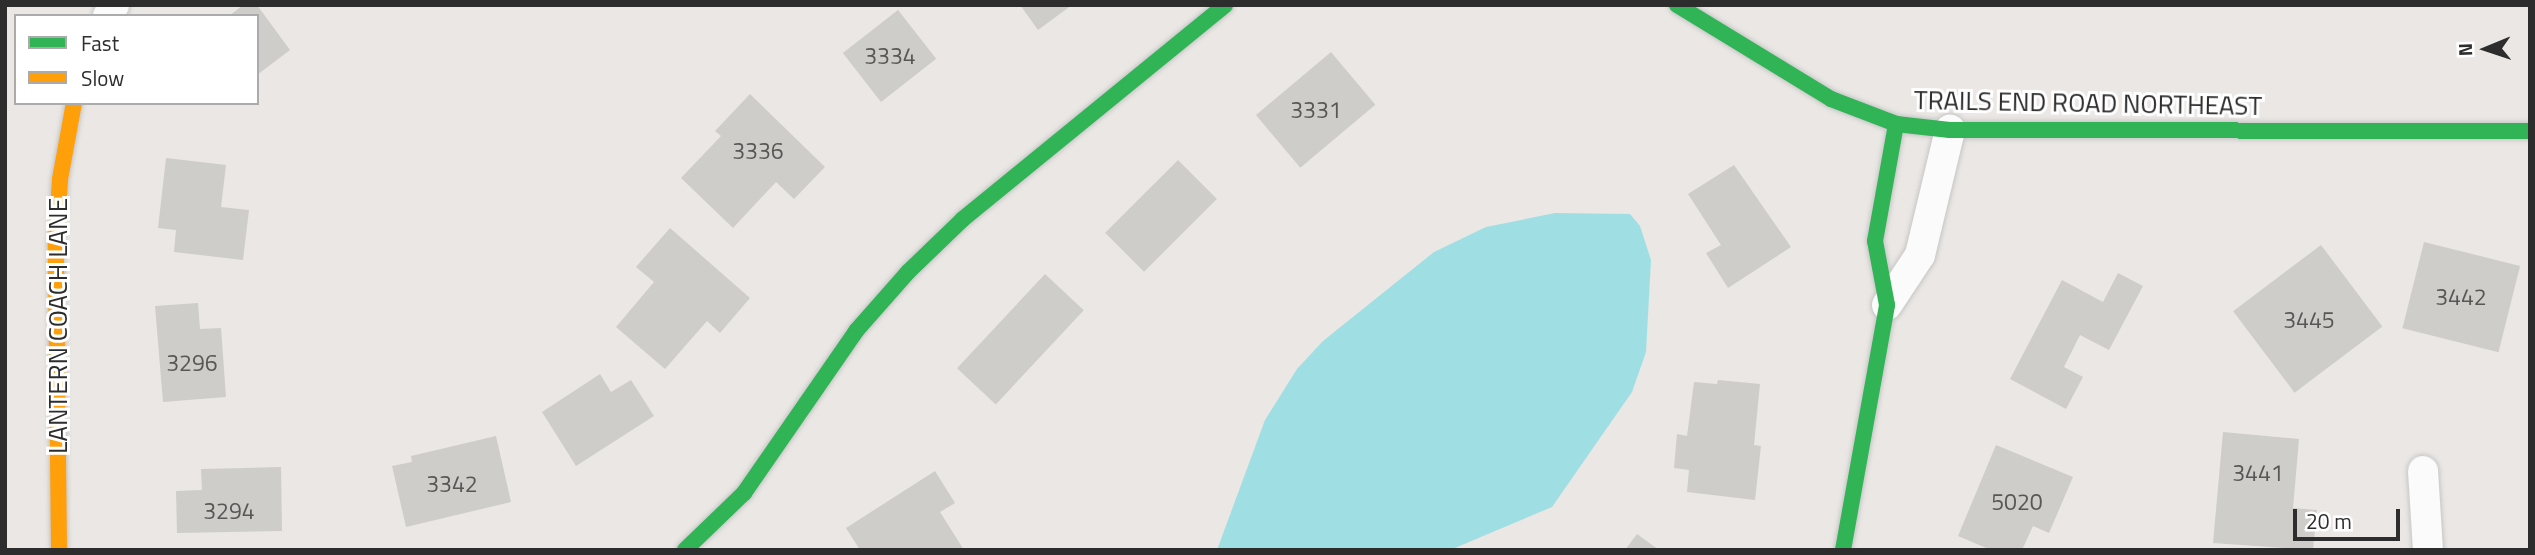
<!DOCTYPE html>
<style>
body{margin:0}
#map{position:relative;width:2535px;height:555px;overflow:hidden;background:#eae7e4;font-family:"Titillium Web",sans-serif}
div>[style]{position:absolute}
.water>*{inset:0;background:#9fdfe3}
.building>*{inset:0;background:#cfcdca;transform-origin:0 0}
.roads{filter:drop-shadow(0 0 2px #c6c6c6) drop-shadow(0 0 2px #c6c6c6)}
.street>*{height:30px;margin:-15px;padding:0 15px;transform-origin:15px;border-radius:15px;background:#fcfbfb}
.fast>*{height:16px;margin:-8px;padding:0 8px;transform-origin:8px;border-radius:8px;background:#30b455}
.slow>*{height:16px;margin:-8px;padding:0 8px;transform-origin:8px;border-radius:8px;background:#ff9f0a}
span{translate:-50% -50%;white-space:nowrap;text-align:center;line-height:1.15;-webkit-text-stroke:6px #fff;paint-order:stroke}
.number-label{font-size:23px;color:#575756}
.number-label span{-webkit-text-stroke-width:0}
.street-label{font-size:26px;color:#2d2d2d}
.frame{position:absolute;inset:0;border:7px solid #2d2d2d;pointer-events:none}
.legend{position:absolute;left:14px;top:14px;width:245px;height:91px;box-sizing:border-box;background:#fff;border:2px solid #ababab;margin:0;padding:9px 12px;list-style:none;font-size:21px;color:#2d2d2d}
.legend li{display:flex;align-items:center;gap:14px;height:35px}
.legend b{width:35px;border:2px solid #ababab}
.north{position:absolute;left:2451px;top:14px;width:70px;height:70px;-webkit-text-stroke:5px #fff;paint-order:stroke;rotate:268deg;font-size:19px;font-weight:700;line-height:28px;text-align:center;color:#2d2d2d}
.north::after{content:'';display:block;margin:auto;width:24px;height:32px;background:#2d2d2d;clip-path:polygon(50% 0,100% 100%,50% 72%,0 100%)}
.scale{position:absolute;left:2293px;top:509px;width:107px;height:32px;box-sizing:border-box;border:4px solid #2d2d2d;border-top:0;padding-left:9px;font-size:21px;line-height:24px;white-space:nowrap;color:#2d2d2d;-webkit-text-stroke:5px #fff;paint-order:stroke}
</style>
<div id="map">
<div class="water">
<div style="clip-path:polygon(1555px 213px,1630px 214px,1640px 226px,1651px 260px,1646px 352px,1632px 392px,1552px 507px,1450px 550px,1217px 550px,1265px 420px,1297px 369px,1323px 341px,1434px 252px,1486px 227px)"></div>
</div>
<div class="building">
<div style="clip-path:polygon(243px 5px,257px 5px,290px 50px,257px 75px,257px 16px,229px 16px)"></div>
<div style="clip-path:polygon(1020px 5px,1072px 5px,1038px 30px)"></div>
<div style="left:898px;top:10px;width:62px;height:70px;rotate:52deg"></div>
<div style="left:1331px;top:52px;width:69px;height:98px;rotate:50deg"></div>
<div style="clip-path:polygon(750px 94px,825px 167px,794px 199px,776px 182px,733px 228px,681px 178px,721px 136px,715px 131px)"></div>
<div style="clip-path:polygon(166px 158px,226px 165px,221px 207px,249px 210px,243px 260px,174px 252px,176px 230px,158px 228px)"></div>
<div style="left:1178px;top:160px;width:55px;height:103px;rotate:45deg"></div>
<div style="clip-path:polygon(1734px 165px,1791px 247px,1728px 288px,1706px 253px,1721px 245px,1688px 194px)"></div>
<div style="clip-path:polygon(670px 228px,750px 298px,720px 333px,707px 321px,665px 369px,616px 327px,654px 282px,636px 267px)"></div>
<div style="left:2424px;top:242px;width:99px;height:89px;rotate:14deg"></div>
<div style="left:2321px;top:245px;width:102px;height:110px;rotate:53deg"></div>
<div style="clip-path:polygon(2118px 273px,2143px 286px,2109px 350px,2080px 335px,2064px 367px,2083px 377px,2066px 409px,2010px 379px,2062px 280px,2103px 302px)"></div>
<div style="left:1045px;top:274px;width:53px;height:129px;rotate:43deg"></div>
<div style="clip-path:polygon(198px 303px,200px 329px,221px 328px,226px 397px,163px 402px,155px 306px)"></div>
<div style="clip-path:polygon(600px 374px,611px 392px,631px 380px,654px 416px,576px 466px,542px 412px)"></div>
<div style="clip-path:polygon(1718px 380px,1760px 384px,1754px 445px,1761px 446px,1755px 500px,1687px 492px,1689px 470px,1674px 468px,1677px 434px,1687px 436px,1694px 382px,1717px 384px)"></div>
<div style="clip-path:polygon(2223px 432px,2299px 439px,2293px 508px,2317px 510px,2313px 550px,2213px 543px)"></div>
<div style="clip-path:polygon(496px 436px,511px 502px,406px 527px,392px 466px,412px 462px,411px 456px)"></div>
<div style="clip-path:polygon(1996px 445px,2073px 477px,2049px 533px,2033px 526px,2022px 550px,1991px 550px,1958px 536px)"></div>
<div style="clip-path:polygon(281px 467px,282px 531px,177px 533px,176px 491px,202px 490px,201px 469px)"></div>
<div style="clip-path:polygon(935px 471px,955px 503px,940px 512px,964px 550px,860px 550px,846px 528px)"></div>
<div style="clip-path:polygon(1637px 534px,1659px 550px,1625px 550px)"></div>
</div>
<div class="roads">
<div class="street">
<div style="left:108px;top:16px;width:13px;rotate:-61deg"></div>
<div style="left:1887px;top:305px;width:60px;rotate:-56.6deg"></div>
<div style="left:1920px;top:255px;width:129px;rotate:-76.5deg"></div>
<div style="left:2423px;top:471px;width:79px;rotate:86.4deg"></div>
</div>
<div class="fast">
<div style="left:1677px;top:5px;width:180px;rotate:31.4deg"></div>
<div style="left:1831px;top:99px;width:70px;rotate:21deg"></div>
<div style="left:1896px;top:124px;width:54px;rotate:6.3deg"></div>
<div style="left:1950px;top:130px;width:580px;rotate:0.1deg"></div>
<div style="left:685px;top:550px;width:82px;rotate:-44deg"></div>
<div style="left:744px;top:493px;width:197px;rotate:-55.3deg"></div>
<div style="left:856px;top:331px;width:79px;rotate:-48.6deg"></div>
<div style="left:908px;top:272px;width:76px;rotate:-43.9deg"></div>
<div style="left:963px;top:219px;width:338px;rotate:-39.2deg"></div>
<div style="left:1843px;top:550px;width:249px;rotate:-79.8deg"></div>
<div style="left:1887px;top:305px;width:65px;rotate:-100.6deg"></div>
<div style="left:1875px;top:241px;width:119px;rotate:-79.8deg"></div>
</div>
<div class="slow">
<div style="left:59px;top:550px;width:310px;rotate:-90.6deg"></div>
<div style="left:56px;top:240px;width:61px;rotate:-86.2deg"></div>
<div style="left:60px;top:179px;width:77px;rotate:-79.6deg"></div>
</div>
</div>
<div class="number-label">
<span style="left:890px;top:56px">3334</span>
<span style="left:1316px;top:110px">3331</span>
<span style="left:758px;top:151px">3336</span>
<span style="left:2461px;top:297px">3442</span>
<span style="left:2309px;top:320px">3445</span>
<span style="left:192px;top:363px">3296</span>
<span style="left:2258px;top:473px">3441</span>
<span style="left:452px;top:484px">3342</span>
<span style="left:2017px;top:502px">5020</span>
<span style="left:229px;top:511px">3294</span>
</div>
<div class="street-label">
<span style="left:2088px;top:103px;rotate:1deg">TRAILS END ROAD NORTHEAST</span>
<span style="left:58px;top:326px;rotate:-90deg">LANTERN COACH LANE</span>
</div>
<div class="frame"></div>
<ul class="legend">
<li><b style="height:9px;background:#30b455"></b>Fast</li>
<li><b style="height:9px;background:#ff9f0a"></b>Slow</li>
</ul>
<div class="north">N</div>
<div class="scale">20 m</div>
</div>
